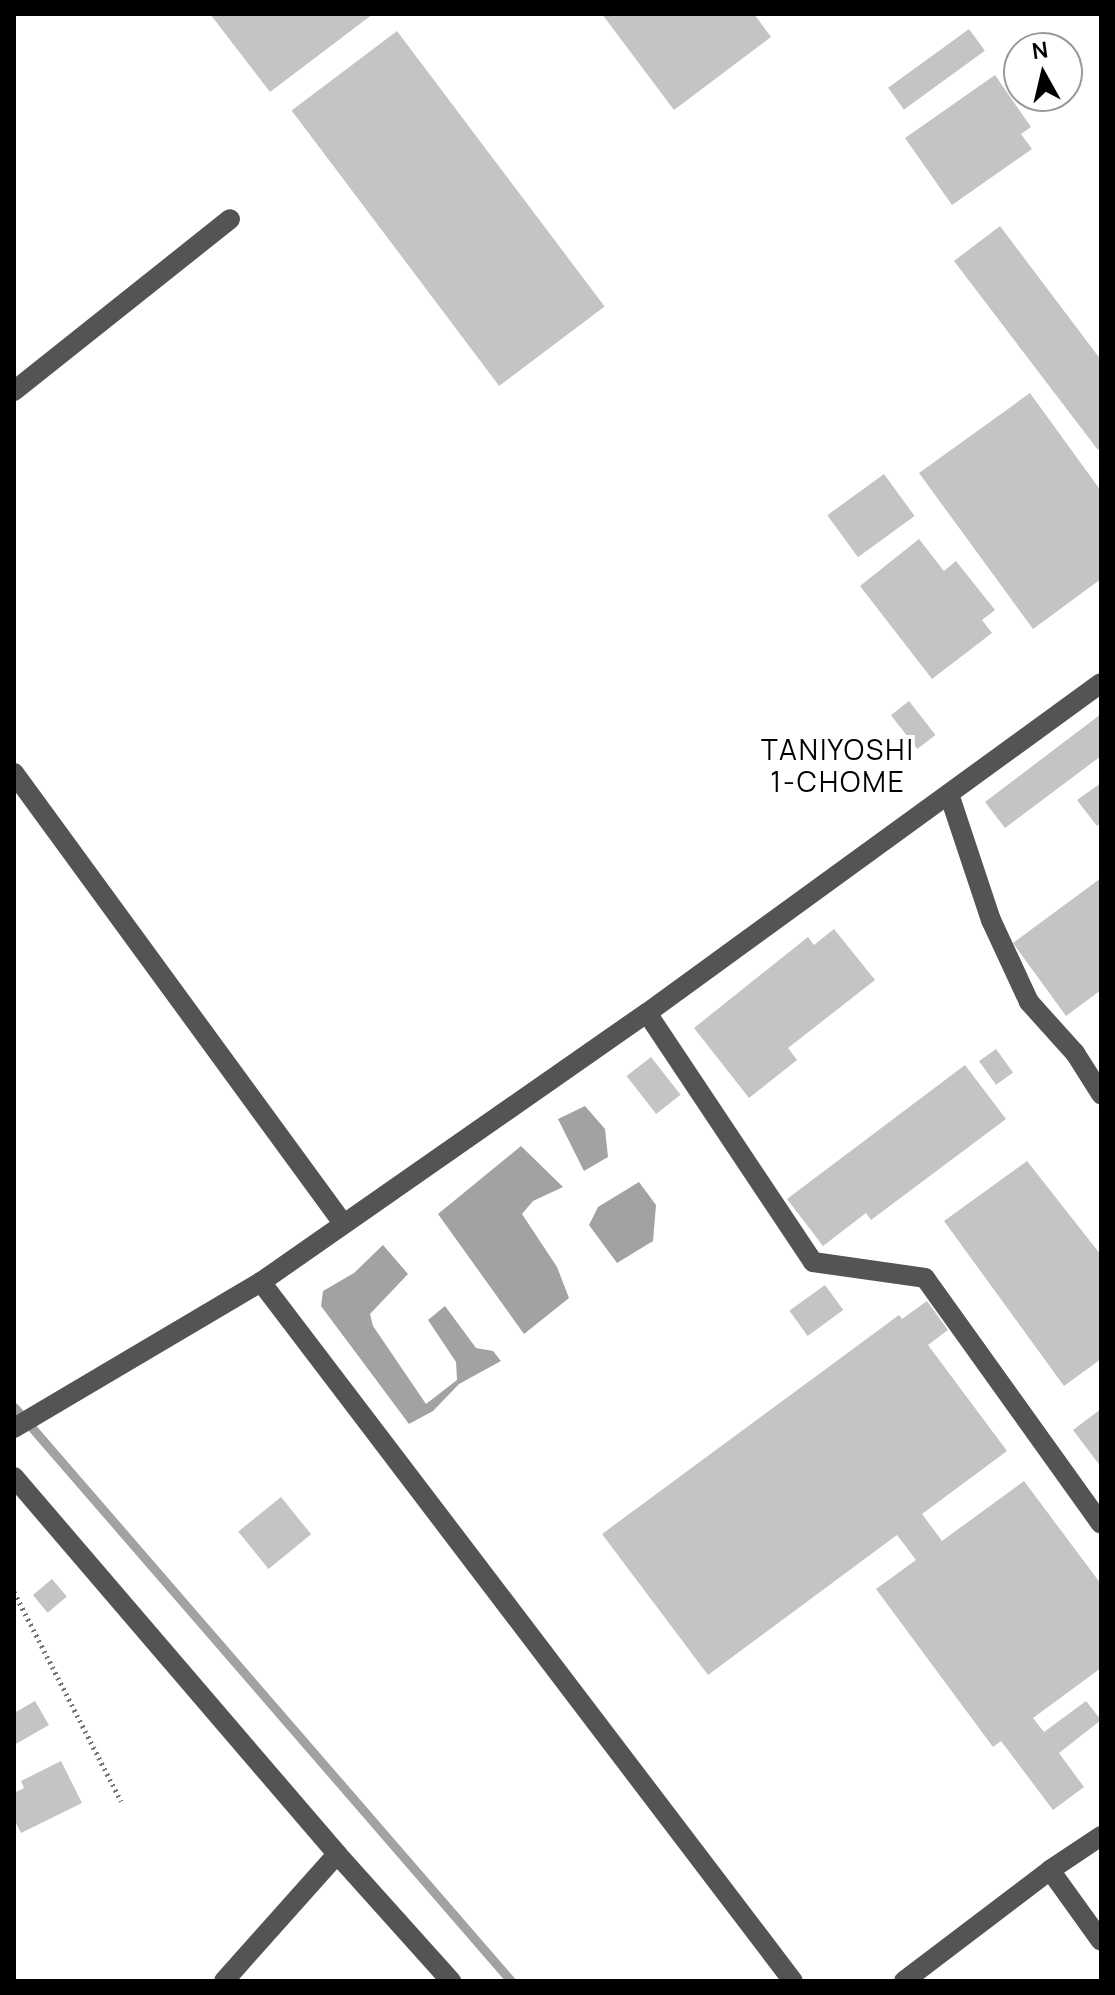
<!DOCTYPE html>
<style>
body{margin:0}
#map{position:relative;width:1115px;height:1995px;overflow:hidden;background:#fff;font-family:Manrope,sans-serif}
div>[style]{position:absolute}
.water>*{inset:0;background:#a2a2a2}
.stream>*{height:9px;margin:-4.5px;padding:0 4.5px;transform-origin:4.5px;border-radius:4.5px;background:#a2a2a2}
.building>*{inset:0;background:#c4c4c4;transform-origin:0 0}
.path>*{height:5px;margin-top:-2.5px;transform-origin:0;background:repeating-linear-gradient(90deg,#767676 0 2px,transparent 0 6px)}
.minor>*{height:20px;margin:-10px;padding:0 10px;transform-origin:10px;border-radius:10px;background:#545454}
span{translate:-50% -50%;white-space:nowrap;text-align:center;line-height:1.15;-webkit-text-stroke:8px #fff;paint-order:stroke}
.neighbourhood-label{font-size:28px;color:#000;letter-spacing:2px}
.frame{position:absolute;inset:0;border:16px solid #000;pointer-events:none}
.north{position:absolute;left:1003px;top:32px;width:80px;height:80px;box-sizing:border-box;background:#fff;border:2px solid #999;border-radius:50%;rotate:352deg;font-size:22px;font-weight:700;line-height:32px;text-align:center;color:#000}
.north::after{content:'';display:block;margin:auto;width:28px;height:36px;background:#000;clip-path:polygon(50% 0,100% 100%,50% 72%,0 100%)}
</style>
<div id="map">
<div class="water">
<div style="clip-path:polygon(585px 1106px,605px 1129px,608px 1157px,584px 1171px,558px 1119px)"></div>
<div style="clip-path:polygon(521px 1146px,563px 1187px,533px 1201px,522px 1214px,557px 1267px,569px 1298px,524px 1334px,438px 1214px)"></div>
<div style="clip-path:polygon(639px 1182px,656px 1205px,653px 1241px,617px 1263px,589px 1225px,598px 1207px)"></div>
<div style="clip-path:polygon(383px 1245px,408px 1274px,370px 1314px,373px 1326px,426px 1404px,457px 1380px,456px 1362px,428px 1320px,445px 1306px,476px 1348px,493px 1351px,501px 1361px,459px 1384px,433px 1411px,409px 1424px,321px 1306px,323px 1291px,354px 1273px)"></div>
</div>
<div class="stream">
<div style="left:14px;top:1407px;width:759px;rotate:49.11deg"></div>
</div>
<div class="building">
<div style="clip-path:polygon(210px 14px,373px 14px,270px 92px)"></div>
<div style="clip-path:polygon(602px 14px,754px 14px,771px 37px,674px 110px)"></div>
<div style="left:969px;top:29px;width:27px;height:100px;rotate:54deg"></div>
<div style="left:397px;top:31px;width:345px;height:132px;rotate:53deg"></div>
<div style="clip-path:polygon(995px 75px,1031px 127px,1021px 134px,1032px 149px,952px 205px,905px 138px)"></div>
<div style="clip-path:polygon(1000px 226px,1101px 360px,1101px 447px,1098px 450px,954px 261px)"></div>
<div style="clip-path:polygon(1030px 393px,1101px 491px,1101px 579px,1033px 629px,919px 473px)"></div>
<div style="left:884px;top:474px;width:52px;height:70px;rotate:54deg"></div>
<div style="clip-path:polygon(919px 539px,944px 571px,956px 561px,995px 610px,982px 620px,992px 633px,932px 679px,860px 586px)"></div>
<div style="left:909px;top:701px;width:43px;height:23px;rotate:52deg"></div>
<div style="clip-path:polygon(1101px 714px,1101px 756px,1005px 828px,985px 802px)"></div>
<div style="clip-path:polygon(1101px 783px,1101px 823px,1097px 826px,1077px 800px)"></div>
<div style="clip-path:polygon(1101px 878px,1101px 990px,1066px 1016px,1013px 943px)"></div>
<div style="clip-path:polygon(834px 929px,875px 980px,788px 1048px,797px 1060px,749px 1098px,694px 1028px,808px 937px,814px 945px)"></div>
<div style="left:996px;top:1049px;width:29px;height:21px;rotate:54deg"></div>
<div style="left:651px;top:1057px;width:48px;height:31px;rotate:52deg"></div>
<div style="clip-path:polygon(965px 1065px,1006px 1119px,871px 1220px,866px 1213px,823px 1246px,787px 1199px)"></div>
<div style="clip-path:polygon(1027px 1161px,1101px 1255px,1101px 1359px,1064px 1386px,944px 1221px)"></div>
<div style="left:825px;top:1285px;width:31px;height:44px;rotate:54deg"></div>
<div style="clip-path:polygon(927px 1301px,948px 1330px,928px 1345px,1007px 1451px,922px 1514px,942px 1541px,1024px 1481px,1101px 1584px,1101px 1668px,1033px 1718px,1044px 1732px,1086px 1701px,1101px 1720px,1059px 1753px,1084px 1787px,1053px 1810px,1001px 1741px,993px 1747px,876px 1589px,916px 1560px,897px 1535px,708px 1675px,602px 1534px,899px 1315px,902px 1319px)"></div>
<div style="clip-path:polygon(1101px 1409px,1101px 1467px,1073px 1430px)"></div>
<div style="left:281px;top:1497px;width:48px;height:55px;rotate:51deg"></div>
<div style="left:52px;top:1579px;width:23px;height:25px;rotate:50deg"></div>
<div style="clip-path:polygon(35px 1701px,49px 1725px,14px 1745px,14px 1713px)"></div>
<div style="clip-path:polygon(61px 1761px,82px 1803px,21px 1833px,14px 1819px,14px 1793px,24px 1788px,21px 1781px)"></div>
</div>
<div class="path">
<div style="left:14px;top:1592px;width:235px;rotate:62.9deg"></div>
</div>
<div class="minor">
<div style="left:14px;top:391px;width:276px;rotate:-38.5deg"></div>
<div style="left:14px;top:773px;width:556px;rotate:53.85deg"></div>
<div style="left:949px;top:794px;width:133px;rotate:71.6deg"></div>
<div style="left:991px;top:920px;width:90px;rotate:65.1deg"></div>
<div style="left:1029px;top:1002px;width:69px;rotate:48deg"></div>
<div style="left:1075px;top:1053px;width:49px;rotate:57.6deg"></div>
<div style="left:647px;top:1013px;width:299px;rotate:56.3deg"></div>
<div style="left:813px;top:1262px;width:113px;rotate:8.1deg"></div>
<div style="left:925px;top:1278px;width:302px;rotate:54.4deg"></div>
<div style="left:261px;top:1282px;width:878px;rotate:52.73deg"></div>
<div style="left:14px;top:1428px;width:287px;rotate:-30.6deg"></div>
<div style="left:261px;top:1282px;width:470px;rotate:-34.9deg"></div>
<div style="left:647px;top:1013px;width:561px;rotate:-36.01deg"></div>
<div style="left:14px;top:1477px;width:496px;rotate:49.4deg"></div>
<div style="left:337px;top:1854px;width:171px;rotate:48.1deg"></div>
<div style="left:1101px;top:1836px;width:61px;rotate:146.3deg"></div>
<div style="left:1050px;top:1870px;width:87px;rotate:54.3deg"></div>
<div style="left:224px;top:1981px;width:170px;rotate:-48.3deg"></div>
<div style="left:904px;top:1981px;width:183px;rotate:-37.2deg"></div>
</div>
<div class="neighbourhood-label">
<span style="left:838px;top:765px">TANIYOSHI<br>1-CHOME</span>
</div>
<div class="frame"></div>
<div class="north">N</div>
</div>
